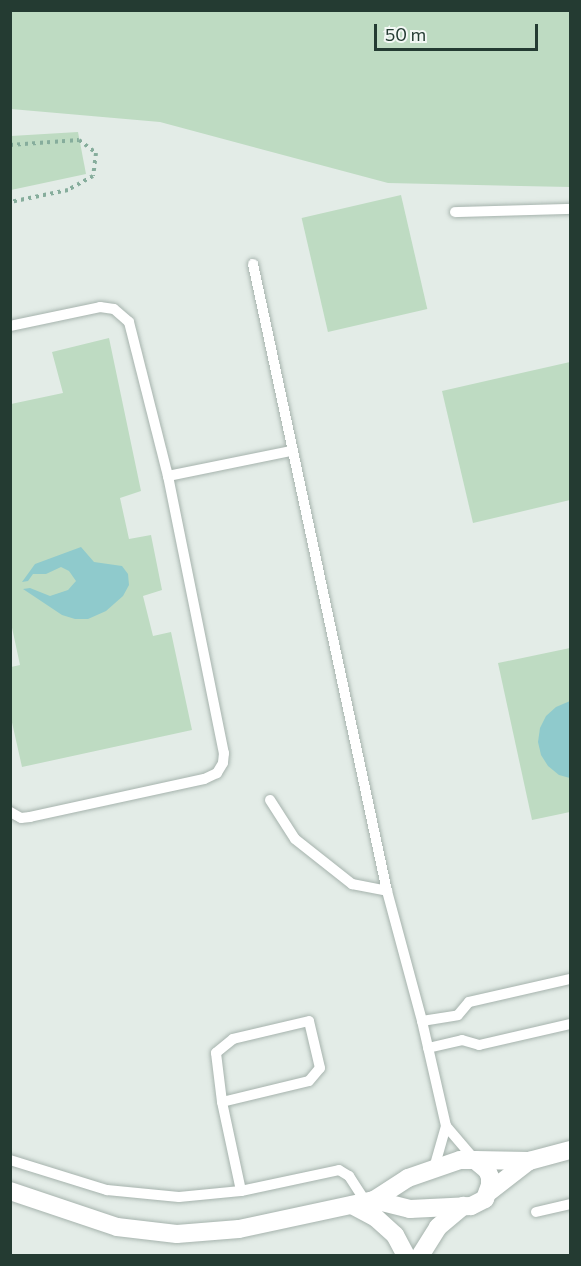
<!DOCTYPE html>
<style>
body{margin:0}
#map{position:relative;width:581px;height:1266px;overflow:hidden;background:#e3ece7;font-family:Commissioner,sans-serif}
div>[style]{position:absolute}
.green>*{inset:0;background:#bedbc2;transform-origin:0 0}
.water>*{inset:0;background:#8fcacc}
.path>*{height:4px;margin-top:-2px;transform-origin:0;background:repeating-linear-gradient(90deg,#86ad9c 0 3px,transparent 0 7.5px)}
.roads{filter:drop-shadow(0 0 2px #a6b3ad) drop-shadow(0 0 2px #a6b3ad)}
.service>*{height:10px;margin:-5px;padding:0 5px;transform-origin:5px;border-radius:5px;background:#fff}
.minor>*{height:18px;margin:-9px;padding:0 9px;transform-origin:9px;border-radius:9px;background:#fff}
.tertiary>*{height:18px;margin:-9px;padding:0 9px;transform-origin:9px;border-radius:9px;background:#fff}
span{translate:-50% -50%;white-space:nowrap;text-align:center;line-height:1.15;-webkit-text-stroke:4.5px #f3f8f5;paint-order:stroke}
.frame{position:absolute;inset:0;border:12px solid #243b32;pointer-events:none}
.scale{position:absolute;left:374px;top:24px;width:164px;height:27px;box-sizing:border-box;border:3px solid #243b32;border-top:0;padding-left:8px;font-size:18px;line-height:21px;white-space:nowrap;color:#243b32;-webkit-text-stroke:4px #f3f8f5;paint-order:stroke}
</style>
<div id="map">
<div class="green">
<div style="clip-path:polygon(10px 11px,570px 11px,570px 187px,388px 183px,160px 122px,11px 109px)"></div>
<div style="clip-path:polygon(78px 132px,86px 174px,11px 190px,11px 136px)"></div>
<div style="left:401px;top:195px;width:117px;height:102px;rotate:77deg"></div>
<div style="clip-path:polygon(109px 338px,141px 491px,120px 498px,129px 539px,151px 535px,162px 590px,143px 596px,153px 636px,171px 632px,192px 730px,22px 767px,11px 718px,11px 667px,20px 665px,11px 623px,11px 404px,63px 393px,52px 352px)"></div>
<div style="clip-path:polygon(570px 362px,570px 500px,473px 523px,442px 391px)"></div>
<div style="clip-path:polygon(570px 648px,570px 812px,532px 820px,498px 663px)"></div>
</div>
<div class="water">
<div style="clip-path:polygon(81px 547px,94px 562px,122px 566px,128px 574px,129px 585px,123px 596px,106px 611px,88px 619px,75px 619px,62px 615px,23px 589px,30px 588px,50px 596px,68px 590px,76px 581px,69px 571px,61px 567px,46px 574px,33px 574px,28px 581px,22px 582px,35px 564px)"></div>
<div style="clip-path:polygon(570px 701px,570px 778px,559px 775px,548px 766px,541px 755px,538px 742px,540px 728px,546px 716px,556px 707px)"></div>
</div>
<div class="path">
<div style="left:10px;top:145px;width:69px;rotate:-4.1deg"></div>
<div style="left:79px;top:140px;width:21px;rotate:37deg"></div>
<div style="left:96px;top:153px;width:23px;rotate:97deg"></div>
<div style="left:93px;top:176px;width:29px;rotate:151deg"></div>
<div style="left:68px;top:190px;width:59px;rotate:168.3deg"></div>
</div>
<div class="roads">
<div class="service">
<div style="left:455px;top:212px;width:115px;rotate:-1.5deg"></div>
<div style="left:253px;top:264px;width:641px;rotate:77.94deg"></div>
<div style="left:387px;top:891px;width:135px;rotate:74.9deg"></div>
<div style="left:422px;top:1021px;width:108px;rotate:77.1deg"></div>
<div style="left:446px;top:1126px;width:44px;rotate:105.9deg"></div>
<div style="left:10px;top:326px;width:92px;rotate:-11.9deg"></div>
<div style="left:100px;top:307px;width:14px;rotate:8deg"></div>
<div style="left:114px;top:309px;width:20px;rotate:41deg"></div>
<div style="left:129px;top:322px;width:159px;rotate:75.8deg"></div>
<div style="left:168px;top:476px;width:283px;rotate:78.6deg"></div>
<div style="left:224px;top:753px;width:10px;rotate:96deg"></div>
<div style="left:223px;top:763px;width:12px;rotate:121deg"></div>
<div style="left:217px;top:773px;width:14px;rotate:155deg"></div>
<div style="left:204px;top:779px;width:178px;rotate:167.7deg"></div>
<div style="left:30px;top:817px;width:9px;rotate:174deg"></div>
<div style="left:21px;top:818px;width:13px;rotate:-151deg"></div>
<div style="left:168px;top:476px;width:126px;rotate:-11.5deg"></div>
<div style="left:270px;top:800px;width:46px;rotate:57.3deg"></div>
<div style="left:295px;top:839px;width:73px;rotate:38.3deg"></div>
<div style="left:352px;top:884px;width:36px;rotate:11deg"></div>
<div style="left:422px;top:1021px;width:36px;rotate:-9deg"></div>
<div style="left:458px;top:1015px;width:17px;rotate:-50deg"></div>
<div style="left:469px;top:1002px;width:104px;rotate:-12.8deg"></div>
<div style="left:428px;top:1048px;width:35px;rotate:-13deg"></div>
<div style="left:462px;top:1040px;width:18px;rotate:16deg"></div>
<div style="left:479px;top:1045px;width:93px;rotate:-13deg"></div>
<div style="left:222px;top:1102px;width:89px;rotate:-13.6deg"></div>
<div style="left:309px;top:1081px;width:17px;rotate:-50deg"></div>
<div style="left:320px;top:1068px;width:48px;rotate:-103.2deg"></div>
<div style="left:309px;top:1021px;width:78px;rotate:166.7deg"></div>
<div style="left:233px;top:1039px;width:22px;rotate:141deg"></div>
<div style="left:216px;top:1053px;width:49px;rotate:83deg"></div>
<div style="left:222px;top:1102px;width:91px;rotate:77.9deg"></div>
<div style="left:446px;top:1126px;width:45px;rotate:49.5deg"></div>
<div style="left:10px;top:1160px;width:102px;rotate:17.2deg"></div>
<div style="left:107px;top:1190px;width:72px;rotate:5.6deg"></div>
<div style="left:179px;top:1197px;width:62px;rotate:-5.5deg"></div>
<div style="left:241px;top:1191px;width:100px;rotate:-12.1deg"></div>
<div style="left:339px;top:1170px;width:12px;rotate:31deg"></div>
<div style="left:349px;top:1176px;width:30px;rotate:57deg"></div>
<div style="left:536px;top:1212px;width:35px;rotate:-13deg"></div>
</div>
<div class="minor">
<div style="left:352px;top:1205px;width:26px;rotate:28deg"></div>
<div style="left:375px;top:1217px;width:27px;rotate:42deg"></div>
<div style="left:395px;top:1235px;width:24px;rotate:62deg"></div>
<div style="left:420px;top:1256px;width:34px;rotate:-58deg"></div>
<div style="left:438px;top:1227px;width:33px;rotate:-40deg"></div>
</div>
<div class="tertiary">
<div style="left:475px;top:1160px;width:54px;rotate:1.1deg"></div>
<div style="left:529px;top:1161px;width:42px;rotate:-15deg"></div>
<div style="left:10px;top:1191px;width:113px;rotate:18.6deg"></div>
<div style="left:117px;top:1227px;width:60px;rotate:6.7deg"></div>
<div style="left:177px;top:1234px;width:62px;rotate:-4.6deg"></div>
<div style="left:239px;top:1229px;width:138px;rotate:-12.1deg"></div>
<div style="left:374px;top:1200px;width:40px;rotate:-32.9deg"></div>
<div style="left:408px;top:1178px;width:55px;rotate:-19.1deg"></div>
<div style="left:460px;top:1160px;width:15px"></div>
<div style="left:475px;top:1160px;width:16px;rotate:40deg"></div>
<div style="left:487px;top:1170px;width:8px;rotate:67deg"></div>
<div style="left:490px;top:1177px;width:8px;rotate:90deg"></div>
<div style="left:490px;top:1185px;width:15px;rotate:110deg"></div>
<div style="left:485px;top:1199px;width:16px;rotate:153deg"></div>
<div style="left:471px;top:1206px;width:61px;rotate:177.2deg"></div>
<div style="left:410px;top:1209px;width:37px;rotate:-166deg"></div>
<div style="left:489px;top:1192px;width:51px;rotate:-37.8deg"></div>
</div>
</div>
<div class="frame"></div>
<div class="scale">50 m</div>
</div>
